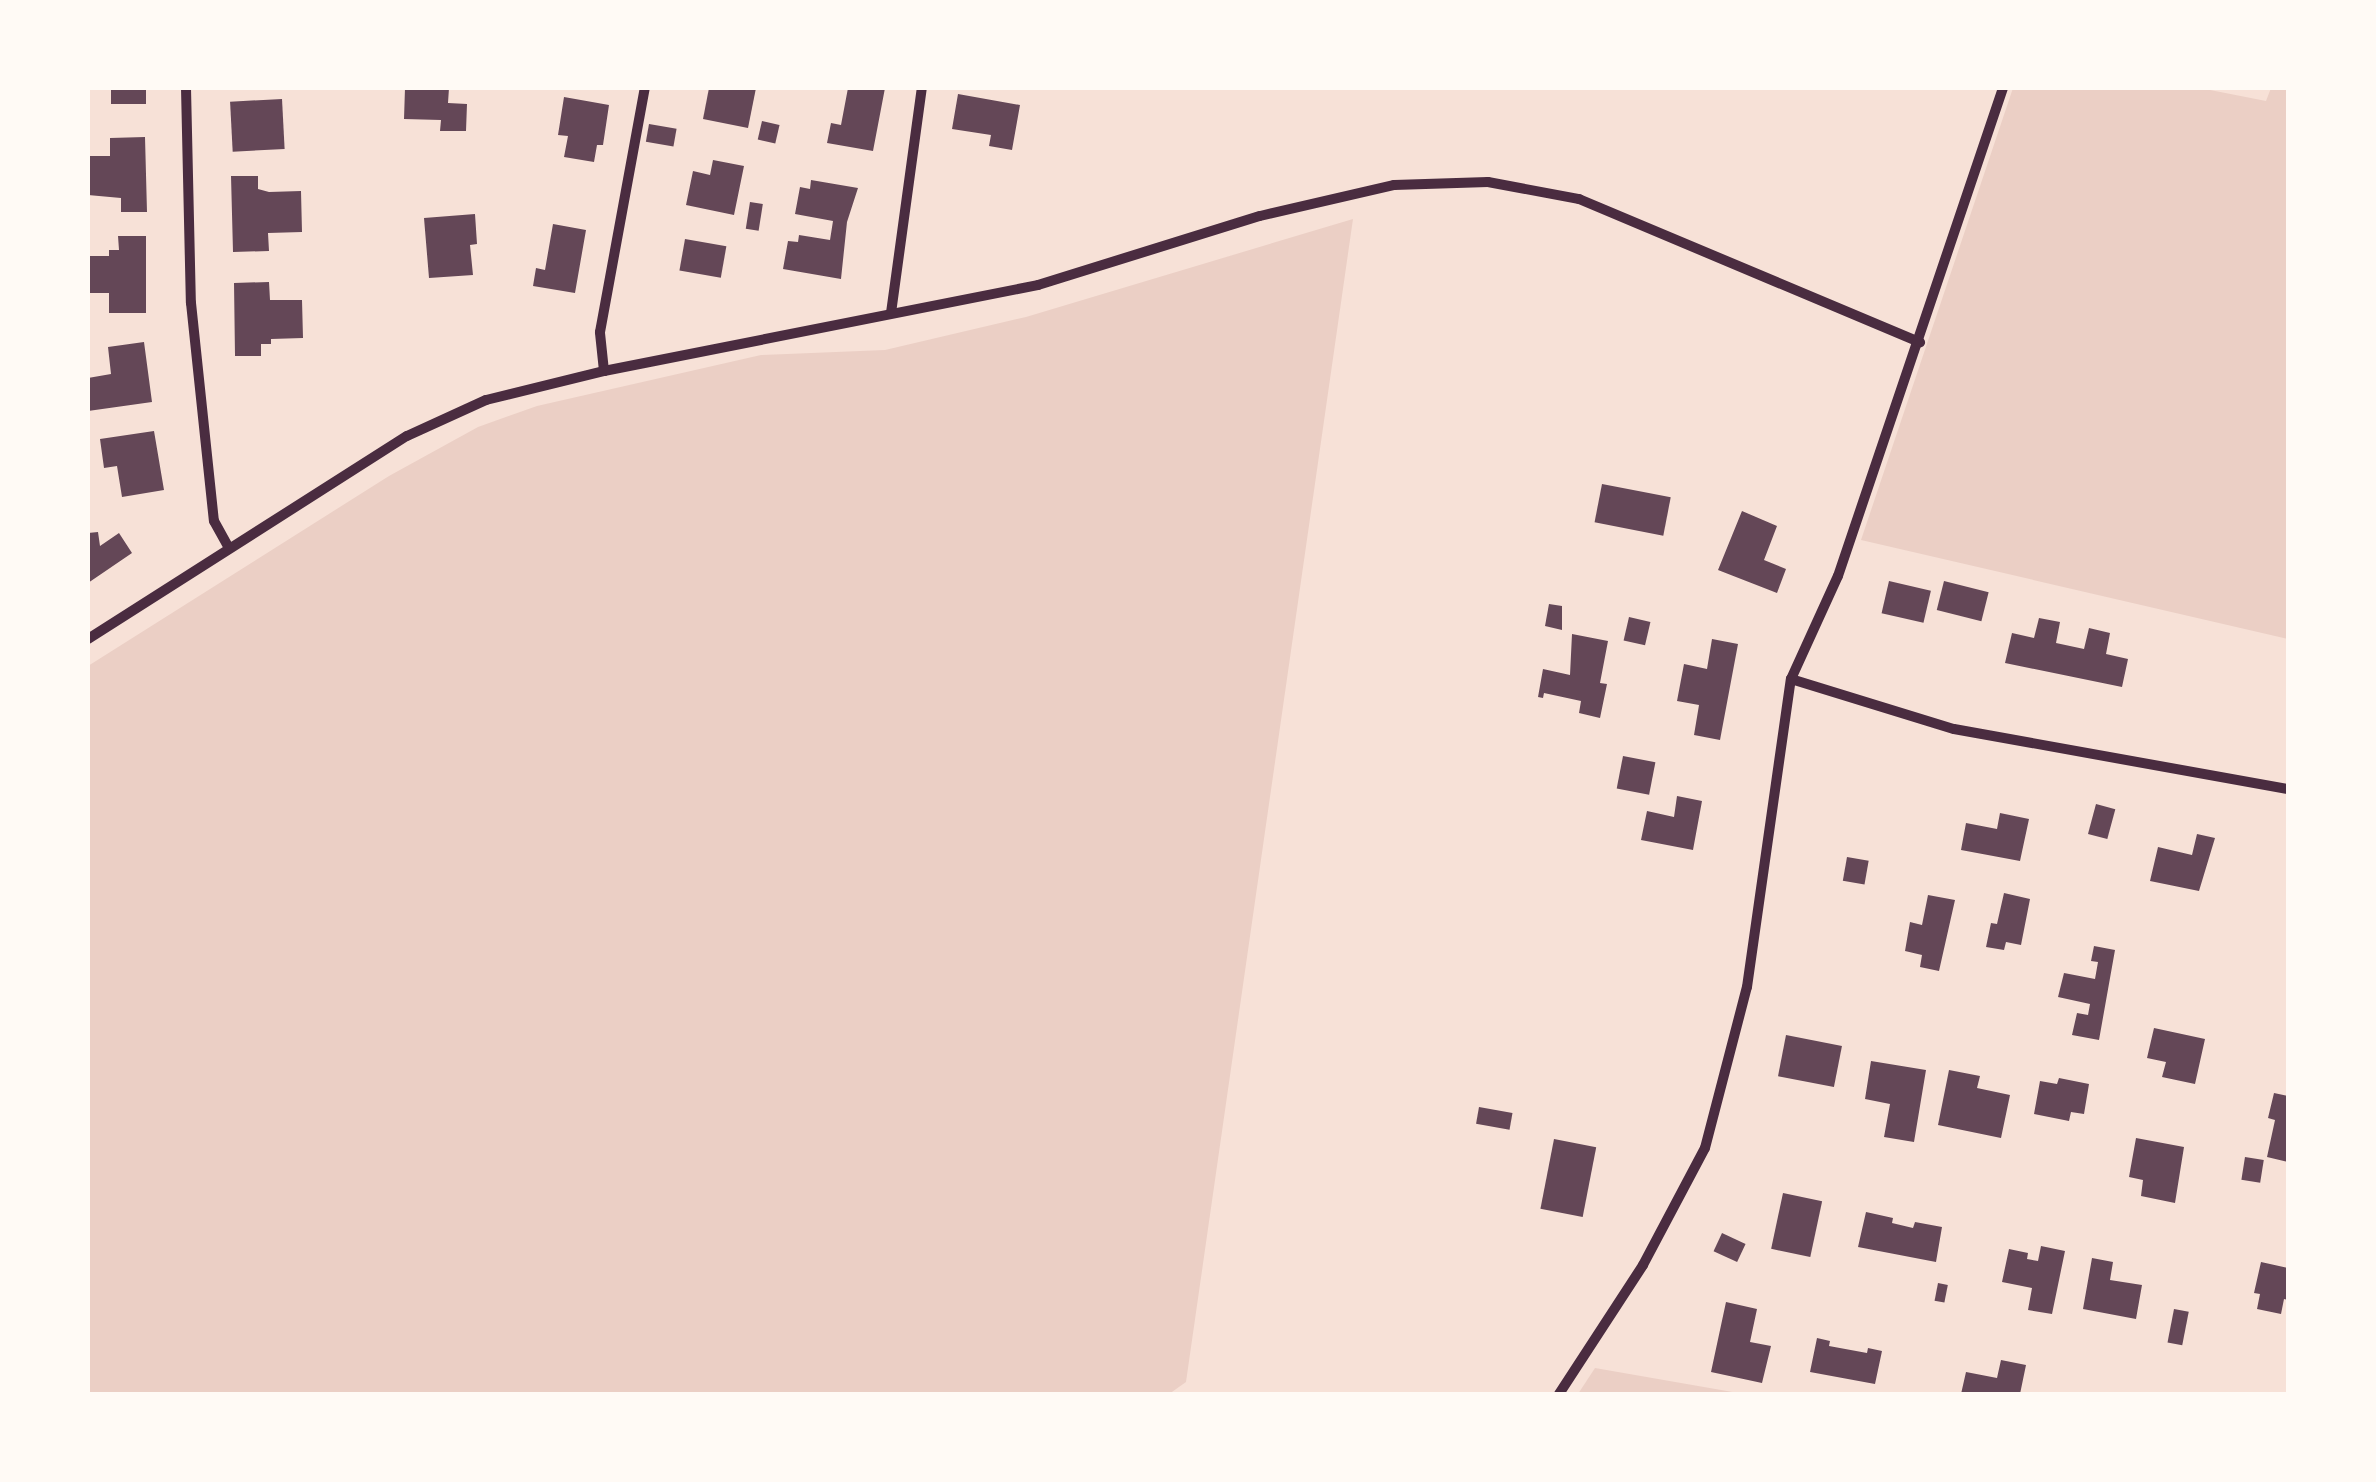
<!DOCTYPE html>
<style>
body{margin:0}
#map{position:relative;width:2376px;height:1482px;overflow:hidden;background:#f7e1d7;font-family:"PT Sans Narrow",sans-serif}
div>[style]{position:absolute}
.green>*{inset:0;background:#ebcfc5}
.building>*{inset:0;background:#644757;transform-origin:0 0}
.minor>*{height:10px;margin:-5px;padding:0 5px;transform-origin:5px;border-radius:5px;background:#4a2c40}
span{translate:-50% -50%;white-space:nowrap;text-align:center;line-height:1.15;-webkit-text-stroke:8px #fffaf5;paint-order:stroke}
.frame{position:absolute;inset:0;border:90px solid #fffaf5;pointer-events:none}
</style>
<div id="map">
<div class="green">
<div style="clip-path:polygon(2013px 88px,2200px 88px,2266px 101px,2271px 88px,2288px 88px,2288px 639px,1861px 540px)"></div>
<div style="clip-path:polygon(1353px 219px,1186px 1382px,1169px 1394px,88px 1394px,88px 666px,389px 476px,478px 427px,537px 406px,761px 355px,885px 350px,1026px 317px)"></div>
<div style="clip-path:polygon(1595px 1368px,1744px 1394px,1578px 1394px)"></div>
</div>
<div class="building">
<div style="left:111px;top:88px;width:35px;height:16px"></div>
<div style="clip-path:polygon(405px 88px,449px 88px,448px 103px,467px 104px,466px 131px,440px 131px,441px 120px,404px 119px)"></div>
<div style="clip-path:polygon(709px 88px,756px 88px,748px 128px,703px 119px)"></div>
<div style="clip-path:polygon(848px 88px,885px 88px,873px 151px,827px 143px,831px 123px,841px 125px)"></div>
<div style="clip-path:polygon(958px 94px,1020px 105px,1012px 150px,989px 146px,991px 135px,952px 129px)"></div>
<div style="clip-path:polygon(564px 97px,609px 105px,603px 145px,597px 145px,594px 162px,564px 157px,568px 136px,558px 135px)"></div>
<div style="left:282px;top:99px;width:50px;height:52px;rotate:87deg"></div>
<div style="left:762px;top:121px;width:18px;height:19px;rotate:13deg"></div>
<div style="left:649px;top:124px;width:28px;height:18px;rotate:10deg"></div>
<div style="clip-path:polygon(145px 137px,147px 212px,121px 212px,121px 198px,88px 195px,88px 156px,110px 156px,110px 138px)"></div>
<div style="clip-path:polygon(713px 160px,744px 166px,734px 215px,686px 205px,693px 171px,710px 175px)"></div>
<div style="clip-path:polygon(231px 176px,258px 176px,258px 189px,269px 192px,301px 191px,302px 232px,268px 233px,269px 251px,233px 252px)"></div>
<div style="clip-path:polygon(811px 180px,858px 188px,847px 222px,841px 279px,783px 269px,788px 241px,798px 242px,799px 235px,830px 240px,833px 221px,795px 214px,800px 187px,810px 189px)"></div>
<div style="left:750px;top:202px;width:13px;height:27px;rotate:9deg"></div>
<div style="clip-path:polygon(475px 214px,477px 244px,470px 245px,473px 275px,429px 278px,424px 218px)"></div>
<div style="clip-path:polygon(553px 224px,586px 230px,575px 293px,533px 286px,536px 268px,545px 270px)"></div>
<div style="clip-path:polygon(118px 236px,146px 236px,146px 313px,109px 313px,109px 293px,88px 293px,88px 256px,109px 256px,109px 250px,119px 250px)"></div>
<div style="left:685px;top:239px;width:42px;height:32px;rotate:10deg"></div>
<div style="clip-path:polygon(269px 282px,270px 300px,302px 300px,303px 338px,271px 339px,271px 344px,261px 344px,261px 356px,235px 356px,234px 283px)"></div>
<div style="clip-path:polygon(144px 342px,152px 402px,88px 411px,88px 378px,111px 374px,108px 347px)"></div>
<div style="clip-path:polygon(154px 431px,164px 490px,122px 497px,117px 466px,104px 468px,100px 439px)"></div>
<div style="left:1602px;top:484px;width:70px;height:39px;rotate:11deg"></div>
<div style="clip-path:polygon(1742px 511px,1777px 526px,1764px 560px,1786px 569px,1777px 593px,1718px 570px)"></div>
<div style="clip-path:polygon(98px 532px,100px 546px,119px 533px,132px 553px,88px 583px,88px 533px)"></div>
<div style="left:1889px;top:581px;width:43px;height:33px;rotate:13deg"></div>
<div style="left:1944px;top:581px;width:46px;height:30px;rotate:14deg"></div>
<div style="clip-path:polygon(1549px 604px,1562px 606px,1562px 630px,1545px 626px)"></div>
<div style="left:1629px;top:617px;width:22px;height:24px;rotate:13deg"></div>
<div style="clip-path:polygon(2039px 618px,2060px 622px,2056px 643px,2084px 649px,2089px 628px,2110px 633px,2106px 654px,2128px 659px,2122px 687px,2005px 663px,2012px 633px,2034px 638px)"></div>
<div style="clip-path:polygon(1572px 634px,1608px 641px,1600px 683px,1607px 684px,1600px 718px,1579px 713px,1581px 701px,1544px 693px,1543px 698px,1538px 697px,1543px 669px,1570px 675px)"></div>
<div style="clip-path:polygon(1712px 639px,1738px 644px,1720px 740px,1694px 735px,1699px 705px,1677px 701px,1684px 664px,1707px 669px)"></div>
<div style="left:1623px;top:756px;width:33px;height:33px;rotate:11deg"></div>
<div style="clip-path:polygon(1677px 796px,1702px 801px,1693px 850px,1641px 840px,1647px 811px,1674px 817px)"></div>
<div style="left:2096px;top:804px;width:20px;height:31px;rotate:15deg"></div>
<div style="clip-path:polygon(2000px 813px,2029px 819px,2020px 861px,1961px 850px,1966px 823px,1997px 829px)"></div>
<div style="clip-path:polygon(2197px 834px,2215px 838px,2199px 891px,2150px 881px,2158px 847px,2192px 855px)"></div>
<div style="left:1847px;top:857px;width:22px;height:24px;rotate:10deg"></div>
<div style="clip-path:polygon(2004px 893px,2030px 899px,2021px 945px,2006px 942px,2004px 950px,1986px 947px,1991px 923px,1997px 924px)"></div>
<div style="clip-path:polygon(1928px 895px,1955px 900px,1939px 971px,1920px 967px,1922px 955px,1905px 951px,1910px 922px,1922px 925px)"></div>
<div style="clip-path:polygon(2094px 946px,2115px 950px,2099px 1040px,2072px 1035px,2077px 1013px,2088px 1015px,2090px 1004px,2058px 997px,2064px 973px,2095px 979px,2098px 962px,2091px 961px)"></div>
<div style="clip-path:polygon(2154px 1028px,2205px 1039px,2195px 1084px,2162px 1077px,2166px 1062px,2147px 1058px)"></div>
<div style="left:1786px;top:1035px;width:57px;height:42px;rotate:11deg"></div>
<div style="clip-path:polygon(1871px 1061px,1926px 1070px,1914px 1142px,1884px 1137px,1890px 1104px,1865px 1099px)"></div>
<div style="clip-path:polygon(1949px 1070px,1980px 1076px,1977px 1088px,2010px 1095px,2001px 1138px,1938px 1125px)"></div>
<div style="clip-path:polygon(2059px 1078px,2089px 1084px,2084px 1114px,2071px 1112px,2069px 1121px,2034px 1114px,2040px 1081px,2057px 1084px)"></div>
<div style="clip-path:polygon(2274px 1093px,2288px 1096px,2288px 1162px,2267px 1157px,2275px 1120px,2268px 1118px)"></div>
<div style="left:1479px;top:1107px;width:34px;height:17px;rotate:10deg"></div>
<div style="clip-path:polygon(2136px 1138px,2184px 1147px,2175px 1203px,2141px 1196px,2143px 1180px,2129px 1177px)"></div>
<div style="left:1554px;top:1139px;width:43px;height:71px;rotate:11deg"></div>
<div style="left:2245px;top:1157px;width:19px;height:23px;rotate:9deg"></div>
<div style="left:1783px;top:1193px;width:40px;height:57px;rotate:12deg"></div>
<div style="clip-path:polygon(1866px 1212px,1893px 1218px,1892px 1223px,1913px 1228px,1915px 1222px,1942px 1227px,1936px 1262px,1858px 1247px)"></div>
<div style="left:1722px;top:1233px;width:26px;height:20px;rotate:25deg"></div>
<div style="clip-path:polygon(2041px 1246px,2065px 1251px,2052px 1314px,2028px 1310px,2032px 1288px,2002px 1282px,2009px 1249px,2028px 1253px,2027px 1259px,2038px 1261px)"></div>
<div style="clip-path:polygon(2092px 1258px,2113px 1262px,2110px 1280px,2142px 1285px,2136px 1319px,2083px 1309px)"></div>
<div style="clip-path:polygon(2261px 1262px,2288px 1268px,2288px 1300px,2284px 1299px,2281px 1314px,2257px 1309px,2260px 1294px,2254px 1293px)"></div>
<div style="left:1938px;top:1283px;width:10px;height:18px;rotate:11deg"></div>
<div style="clip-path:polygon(1726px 1302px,1757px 1309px,1750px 1342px,1771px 1346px,1762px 1383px,1711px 1372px)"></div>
<div style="left:2174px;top:1309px;width:15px;height:34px;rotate:11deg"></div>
<div style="clip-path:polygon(1817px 1338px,1830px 1341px,1829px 1346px,1867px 1353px,1868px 1348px,1882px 1351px,1875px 1384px,1810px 1372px)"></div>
<div style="clip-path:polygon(2001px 1360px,2026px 1365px,2020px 1394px,1961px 1394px,1966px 1372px,1997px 1378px)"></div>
</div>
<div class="minor">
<div style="left:186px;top:88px;width:215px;rotate:88.7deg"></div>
<div style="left:191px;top:303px;width:219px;rotate:84deg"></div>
<div style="left:214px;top:521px;width:31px;rotate:61deg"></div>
<div style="left:891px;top:313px;width:227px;rotate:-82.2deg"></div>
<div style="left:604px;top:371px;width:39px;rotate:-96deg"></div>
<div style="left:600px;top:332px;width:248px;rotate:-79.6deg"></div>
<div style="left:88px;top:639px;width:378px;rotate:-32.5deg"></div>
<div style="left:407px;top:436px;width:87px;rotate:-24.5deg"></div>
<div style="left:486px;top:400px;width:122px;rotate:-13.8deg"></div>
<div style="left:604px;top:371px;width:442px;rotate:-11.2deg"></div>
<div style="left:1038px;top:285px;width:232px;rotate:-17.3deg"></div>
<div style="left:1260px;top:216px;width:138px;rotate:-13deg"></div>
<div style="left:1394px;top:185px;width:94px;rotate:-1.8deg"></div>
<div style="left:1488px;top:182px;width:93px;rotate:10.6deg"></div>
<div style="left:1579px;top:199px;width:370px;rotate:22.8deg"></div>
<div style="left:1791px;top:679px;width:170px;rotate:17.1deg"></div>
<div style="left:1954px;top:729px;width:339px;rotate:10.2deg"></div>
<div style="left:1559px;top:1394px;width:154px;rotate:-56.9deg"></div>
<div style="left:1643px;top:1265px;width:132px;rotate:-62.1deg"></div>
<div style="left:1705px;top:1148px;width:166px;rotate:-75.4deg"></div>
<div style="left:1747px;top:987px;width:311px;rotate:-81.9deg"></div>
<div style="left:1791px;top:679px;width:113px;rotate:-65.5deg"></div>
<div style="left:1838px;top:576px;width:515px;rotate:-71.32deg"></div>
</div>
<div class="frame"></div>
</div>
